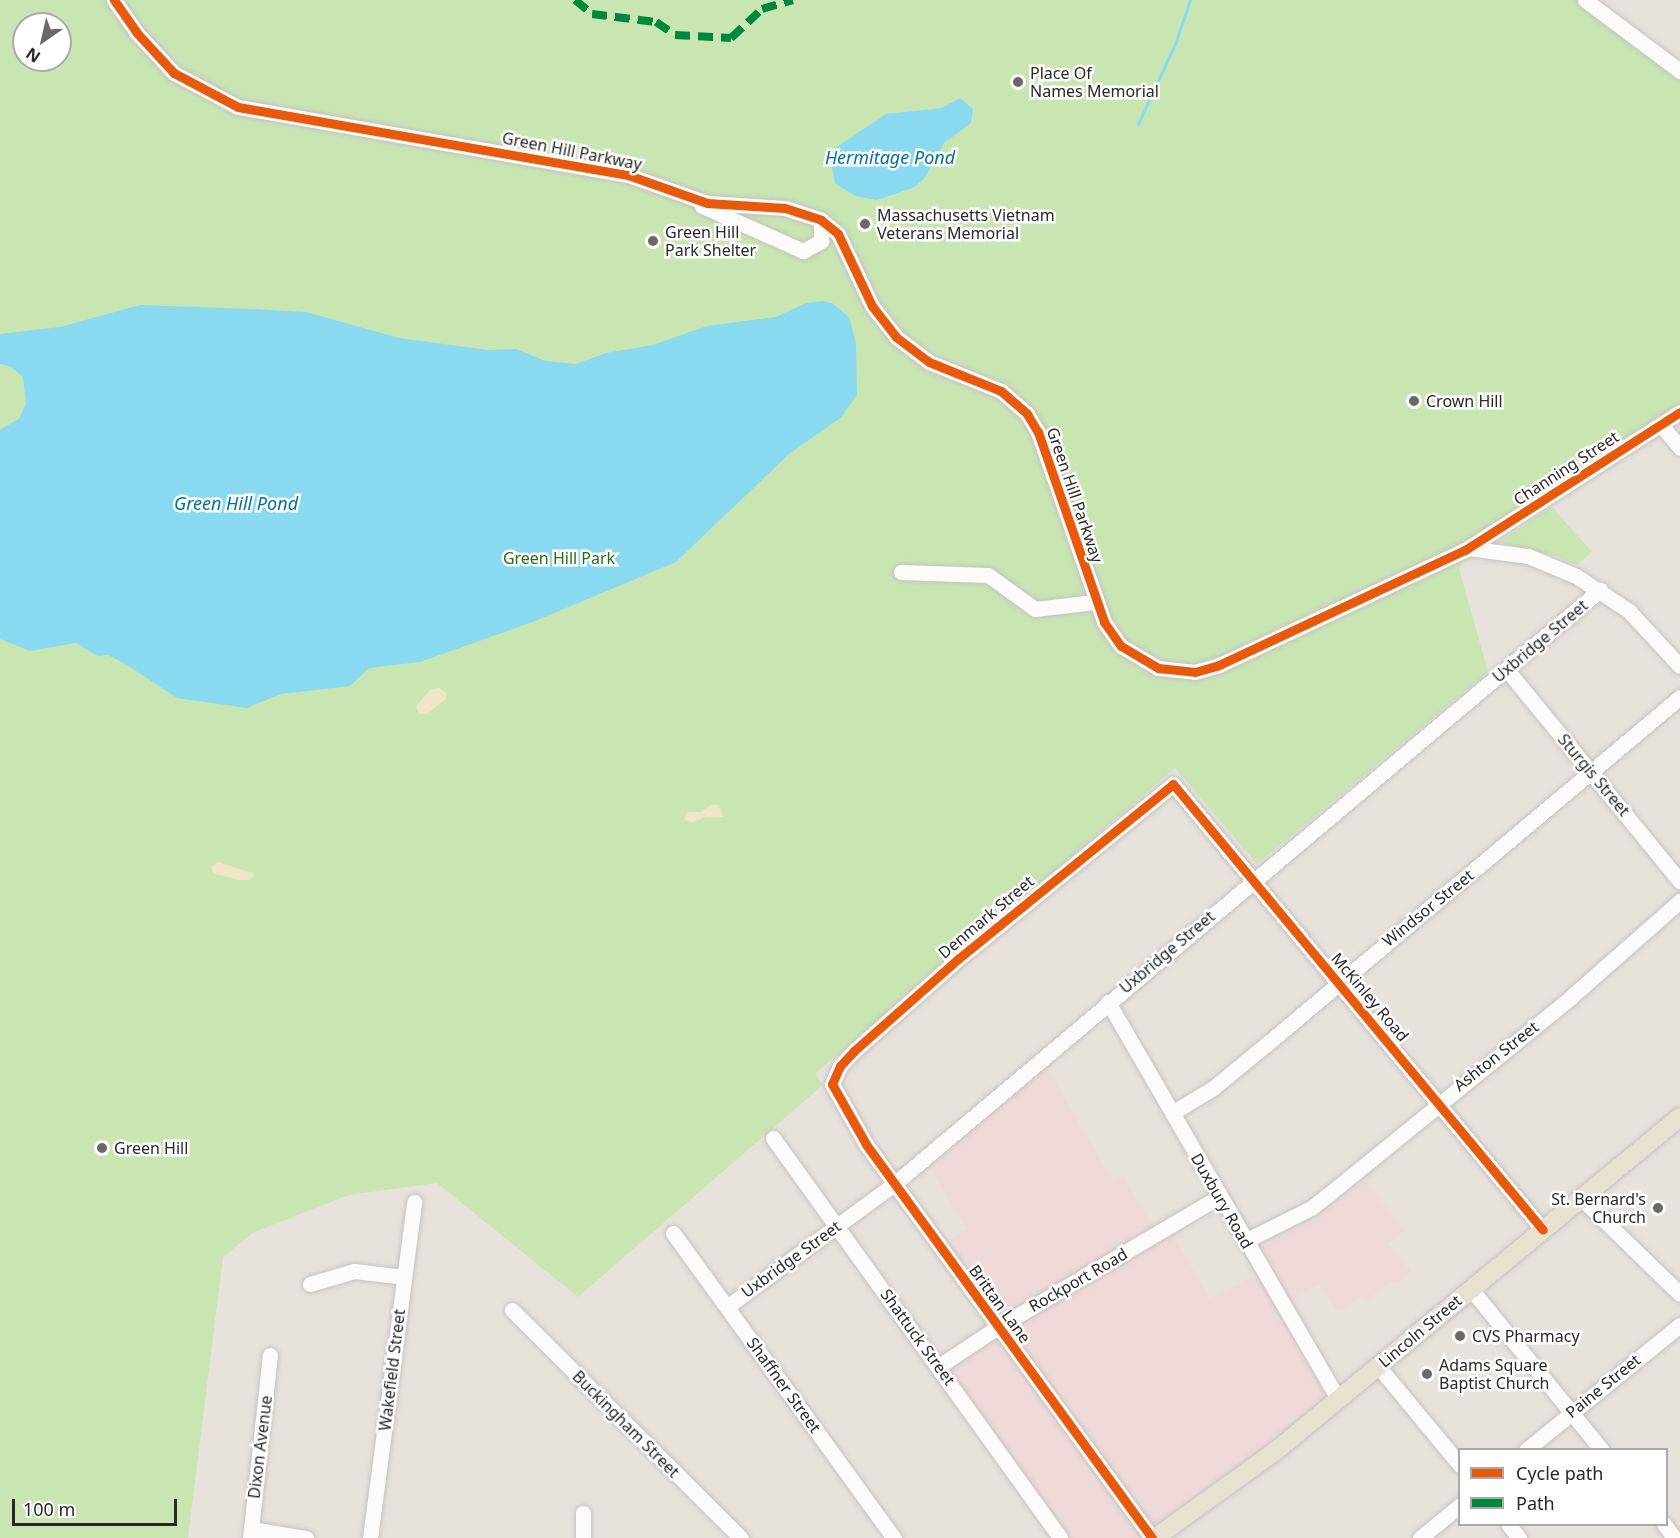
<!DOCTYPE html>
<style>
body{margin:0}
#map{position:relative;width:1680px;height:1538px;overflow:hidden;background:#e8e2dc;font-family:"Noto Sans",sans-serif}
div>[style]{position:absolute}
.medical>*{inset:0;background:#efdad9}
.green>*{inset:0;background:#c9e6b2}
.sand>*{inset:0;background:#efe6c8}
.water>*{inset:0;background:#89d9f0}
.stream>*{height:3px;margin:-1.5px;padding:0 1.5px;transform-origin:1.5px;border-radius:1.5px;background:#89d9f0}
.roads{filter:drop-shadow(0 0 2px #c4c2c3) drop-shadow(0 0 2px #c4c2c3)}
.minor>*{height:15px;margin:-7.5px;padding:0 7.5px;transform-origin:7.5px;border-radius:7.5px;background:#fcfbfa}
.major>*{height:18px;margin:-9px;padding:0 9px;transform-origin:9px;border-radius:9px;background:#e7e1d1}
.quiet>*{height:8px;margin-top:-4px;transform-origin:0;background:repeating-linear-gradient(90deg,#00873e 0 15px,transparent 0 23px)}
.cycleway>*{height:9px;margin:-4.5px;padding:0 4.5px;transform-origin:4.5px;border-radius:4.5px;background:#e8590c}
.dots>*{width:16px;height:16px;translate:-50% -50%;box-sizing:border-box;border:3px solid #fff;border-radius:50%}
span{translate:-50% -50%;white-space:nowrap;text-align:center;line-height:1.15;-webkit-text-stroke:5px #fff;paint-order:stroke}
.poi-label{font-size:16px;color:#282828}
.left{translate:0 -50%;text-align:left}
.right{translate:-100% -50%;text-align:right}
.street-label{font-size:16px;color:#282828}
.park-label{font-size:16px;color:#286b13}
.water-label{font-size:18px;color:#0170a3;font-style:italic}
.legend{position:absolute;left:1458px;top:1448px;width:210px;height:78px;box-sizing:border-box;background:#fff;border:2px solid #a9a9a9;margin:0;padding:8px 10px;list-style:none;font-size:18px;color:#282828}
.legend li{display:flex;align-items:center;gap:12px;height:30px}
.legend b{width:30px;border:2px solid #a9a9a9}
.north{position:absolute;left:12px;top:12px;width:60px;height:60px;box-sizing:border-box;background:#fff;border:2px solid #a9a9a9;border-radius:50%;rotate:214deg;font-size:16px;font-weight:700;line-height:24px;text-align:center;color:#282828}
.north::after{content:'';display:block;margin:auto;width:21px;height:27px;background:#6b6967;clip-path:polygon(50% 0,100% 100%,50% 72%,0 100%)}
.scale{position:absolute;left:12px;top:1499px;width:165px;height:27px;box-sizing:border-box;border:3px solid #282828;border-top:0;padding-left:8px;font-size:18px;line-height:21px;white-space:nowrap;color:#282828;-webkit-text-stroke:4px #fff;paint-order:stroke}
</style>
<div id="map">
<div class="medical">
<div style="clip-path:polygon(1047px 1068px,1113px 1181px,1123px 1176px,1150px 1222px,1166px 1240px,1174px 1236px,1209px 1298px,1273px 1268px,1261px 1247px,1318px 1218px,1365px 1181px,1405px 1230px,1388px 1244px,1411px 1271px,1400px 1281px,1390px 1283px,1366px 1301px,1362px 1296px,1338px 1312px,1319px 1284px,1283px 1306px,1338px 1398px,1155px 1538px,1060px 1538px,939px 1366px,997px 1326px,940px 1247px,967px 1229px,929px 1167px)"></div>
</div>
<div class="green">
<div style="clip-path:polygon(evenodd,0 0,1585px 0,1680px 71px,1680px 412px,1468px 549px,1459px 568px,1488px 672px,1257px 864px,1175px 768px,815px 1074px,823px 1085px,578px 1297px,437px 1183px,349px 1195px,254px 1232px,223px 1257px,188px 1538px,0 1538px,0 0,24px 24px,60px 24px,60px 60px,24px 60px,24px 24px)"></div>
<div style="clip-path:polygon(1552px 507px,1592px 552px,1577px 565px,1559px 557px,1499px 542px)"></div>
</div>
<div class="sand">
<div style="clip-path:polygon(440px 688px,447px 694px,446px 699px,427px 714px,419px 714px,416px 706px,431px 689px)"></div>
<div style="clip-path:polygon(711px 805px,719px 805px,723px 817px,705px 817px,692px 823px,684px 819px,687px 812px,701px 812px)"></div>
<div style="clip-path:polygon(218px 862px,252px 873px,254px 876px,249px 880px,238px 880px,213px 873px,211px 867px)"></div>
</div>
<div class="water">
<div style="clip-path:polygon(960px 98px,973px 109px,971px 123px,944px 143px,926px 176px,915px 187px,877px 200px,855px 196px,835px 183px,830px 156px,835px 148px,886px 114px,942px 108px)"></div>
<div style="clip-path:polygon(822px 301px,832px 303px,849px 317px,856px 343px,857px 395px,840px 418px,789px 454px,676px 562px,535px 621px,420px 662px,369px 668px,350px 686px,281px 694px,247px 708px,177px 698px,127px 665px,108px 655px,98px 656px,76px 643px,30px 651px,0 639px,0 430px,20px 418px,26px 403px,23px 377px,11px 367px,0 364px,0 334px,60px 327px,140px 305px,252px 309px,306px 312px,399px 338px,488px 350px,517px 349px,545px 361px,576px 364px,606px 353px,653px 345px,707px 326px,776px 317px,806px 303px)"></div>
</div>
<div class="stream">
<div style="left:1138px;top:124px;width:88px;rotate:-65.2deg"></div>
<div style="left:1175px;top:44px;width:46px;rotate:-71.2deg"></div>
</div>
<div class="roads">
<div class="minor">
<div style="left:114px;top:0;width:39px;rotate:55deg"></div>
<div style="left:136px;top:32px;width:56px;rotate:47.2deg"></div>
<div style="left:174px;top:73px;width:72px;rotate:28deg"></div>
<div style="left:238px;top:107px;width:396px;rotate:9.9deg"></div>
<div style="left:628px;top:175px;width:84px;rotate:19.5deg"></div>
<div style="left:707px;top:203px;width:78px;rotate:3.7deg"></div>
<div style="left:785px;top:208px;width:38px;rotate:18deg"></div>
<div style="left:821px;top:220px;width:22px;rotate:39deg"></div>
<div style="left:838px;top:234px;width:80px;rotate:64.7deg"></div>
<div style="left:872px;top:306px;width:39px;rotate:52deg"></div>
<div style="left:896px;top:337px;width:41px;rotate:37.1deg"></div>
<div style="left:929px;top:362px;width:78px;rotate:21.9deg"></div>
<div style="left:1001px;top:391px;width:35px;rotate:41deg"></div>
<div style="left:1027px;top:414px;width:21px;rotate:59deg"></div>
<div style="left:1038px;top:432px;width:201px;rotate:70.8deg"></div>
<div style="left:1104px;top:622px;width:29px;rotate:55deg"></div>
<div style="left:1121px;top:646px;width:43px;rotate:30.7deg"></div>
<div style="left:1158px;top:668px;width:37px;rotate:6deg"></div>
<div style="left:1195px;top:672px;width:25px;rotate:-16deg"></div>
<div style="left:1219px;top:665px;width:272px;rotate:-25.1deg"></div>
<div style="left:1465px;top:550px;width:255px;rotate:-32.7deg"></div>
<div style="left:1585px;top:0;width:119px;rotate:36.8deg"></div>
<div style="left:702px;top:206px;width:111px;rotate:24deg"></div>
<div style="left:803px;top:251px;width:21px;rotate:-29deg"></div>
<div style="left:821px;top:241px;width:21px;rotate:-90deg"></div>
<div style="left:1661px;top:425px;width:30px;rotate:50deg"></div>
<div style="left:1468px;top:548px;width:61px;rotate:7.6deg"></div>
<div style="left:1528px;top:556px;width:52px;rotate:22.6deg"></div>
<div style="left:1576px;top:576px;width:64px;rotate:33.4deg"></div>
<div style="left:1629px;top:611px;width:75px;rotate:47.2deg"></div>
<div style="left:901px;top:572px;width:87px;rotate:2deg"></div>
<div style="left:988px;top:575px;width:58px;rotate:35.9deg"></div>
<div style="left:1035px;top:609px;width:60px;rotate:-6.7deg"></div>
<div style="left:1507px;top:670px;width:273px;rotate:50.7deg"></div>
<div style="left:1108px;top:1002px;width:458px;rotate:59.9deg"></div>
<div style="left:1172px;top:1113px;width:48px;rotate:-31.4deg"></div>
<div style="left:1213px;top:1088px;width:71px;rotate:-39.3deg"></div>
<div style="left:1268px;top:1043px;width:538px;rotate:-40.02deg"></div>
<div style="left:773px;top:1138px;width:492px;rotate:54.3deg"></div>
<div style="left:1581px;top:1198px;width:138px;rotate:44.1deg"></div>
<div style="left:673px;top:1233px;width:377px;rotate:54.1deg"></div>
<div style="left:1245px;top:1241px;width:74px;rotate:-26.6deg"></div>
<div style="left:1311px;top:1208px;width:23px;rotate:-38deg"></div>
<div style="left:1329px;top:1194px;width:312px;rotate:-39.1deg"></div>
<div style="left:1571px;top:997px;width:145px;rotate:-41.4deg"></div>
<div style="left:310px;top:1284px;width:46px;rotate:-16.5deg"></div>
<div style="left:354px;top:1271px;width:50px;rotate:6.8deg"></div>
<div style="left:1471px;top:1289px;width:208px;rotate:50.9deg"></div>
<div style="left:728px;top:1306px;width:206px;rotate:-36.3deg"></div>
<div style="left:894px;top:1184px;width:923px;rotate:-40.08deg"></div>
<div style="left:512px;top:1310px;width:323px;rotate:44.9deg"></div>
<div style="left:939px;top:1366px;width:71px;rotate:-33.5deg"></div>
<div style="left:998px;top:1327px;width:256px;rotate:-30.5deg"></div>
<div style="left:1378px;top:1366px;width:129px;rotate:50.4deg"></div>
<div style="left:1526px;top:1450px;width:198px;rotate:-39.1deg"></div>
<div style="left:583px;top:1513px;width:25px;rotate:90deg"></div>
<div style="left:1508px;top:1524px;width:18px;rotate:52deg"></div>
<div style="left:1664px;top:1524px;width:17px;rotate:54deg"></div>
<div style="left:251px;top:1529px;width:56px;rotate:9.3deg"></div>
<div style="left:250px;top:1538px;width:184px;rotate:-83.8deg"></div>
<div style="left:370px;top:1538px;width:339px;rotate:-82.5deg"></div>
<div style="left:1152px;top:1538px;width:487px;rotate:-126deg"></div>
<div style="left:866px;top:1144px;width:69px;rotate:-119.5deg"></div>
<div style="left:832px;top:1084px;width:20px;rotate:-66deg"></div>
<div style="left:840px;top:1066px;width:21px;rotate:-47deg"></div>
<div style="left:854px;top:1051px;width:139px;rotate:-41.5deg"></div>
<div style="left:958px;top:959px;width:277px;rotate:-39.1deg"></div>
<div style="left:1173px;top:784px;width:579px;rotate:50.32deg"></div>
<div style="left:1420px;top:1538px;width:52px;rotate:-39.5deg"></div>
</div>
<div class="major">
<div style="left:1155px;top:1538px;width:150px;rotate:-35.8deg"></div>
<div style="left:1277px;top:1450px;width:523px;rotate:-39.57deg"></div>
</div>
</div>
<div class="quiet">
<div style="left:575px;top:0;width:22px;rotate:39deg"></div>
<div style="left:592px;top:14px;width:64px;rotate:7.1deg"></div>
<div style="left:656px;top:22px;width:23px;rotate:34deg"></div>
<div style="left:675px;top:35px;width:56px;rotate:3.1deg"></div>
<div style="left:731px;top:38px;width:42px;rotate:-43.1deg"></div>
<div style="left:762px;top:9px;width:32px;rotate:-16deg"></div>
</div>
<div class="cycleway">
<div style="left:114px;top:0;width:39px;rotate:55deg"></div>
<div style="left:136px;top:32px;width:56px;rotate:47.2deg"></div>
<div style="left:174px;top:73px;width:72px;rotate:28deg"></div>
<div style="left:238px;top:107px;width:396px;rotate:9.9deg"></div>
<div style="left:628px;top:175px;width:84px;rotate:19.5deg"></div>
<div style="left:707px;top:203px;width:78px;rotate:3.7deg"></div>
<div style="left:785px;top:208px;width:38px;rotate:18deg"></div>
<div style="left:821px;top:220px;width:22px;rotate:39deg"></div>
<div style="left:838px;top:234px;width:80px;rotate:64.7deg"></div>
<div style="left:872px;top:306px;width:39px;rotate:52deg"></div>
<div style="left:896px;top:337px;width:41px;rotate:37.1deg"></div>
<div style="left:929px;top:362px;width:78px;rotate:21.9deg"></div>
<div style="left:1001px;top:391px;width:35px;rotate:41deg"></div>
<div style="left:1027px;top:414px;width:21px;rotate:59deg"></div>
<div style="left:1038px;top:432px;width:201px;rotate:70.8deg"></div>
<div style="left:1104px;top:622px;width:29px;rotate:55deg"></div>
<div style="left:1121px;top:646px;width:43px;rotate:30.7deg"></div>
<div style="left:1158px;top:668px;width:37px;rotate:6deg"></div>
<div style="left:1195px;top:672px;width:25px;rotate:-16deg"></div>
<div style="left:1219px;top:665px;width:272px;rotate:-25.1deg"></div>
<div style="left:1465px;top:550px;width:255px;rotate:-32.7deg"></div>
<div style="left:1152px;top:1538px;width:487px;rotate:-126deg"></div>
<div style="left:866px;top:1144px;width:69px;rotate:-119.5deg"></div>
<div style="left:832px;top:1084px;width:20px;rotate:-66deg"></div>
<div style="left:840px;top:1066px;width:21px;rotate:-47deg"></div>
<div style="left:854px;top:1051px;width:139px;rotate:-41.5deg"></div>
<div style="left:958px;top:959px;width:277px;rotate:-39.1deg"></div>
<div style="left:1173px;top:784px;width:579px;rotate:50.32deg"></div>
</div>
<div class="dots">
<div style="left:1018px;top:82px;background:#6b6967"></div>
<div style="left:865px;top:224px;background:#6b6967"></div>
<div style="left:653px;top:241px;background:#6b6967"></div>
<div style="left:1414px;top:401px;background:#6b6967"></div>
<div style="left:102px;top:1148px;background:#6b6967"></div>
<div style="left:1658px;top:1208px;background:#6b6967"></div>
<div style="left:1460px;top:1336px;background:#6b6967"></div>
<div style="left:1427px;top:1374px;background:#6b6967"></div>
</div>
<div class="poi-label">
<span class="left" style="left:1030px;top:82px">Place Of<br>Names Memorial</span>
<span class="left" style="left:877px;top:224px">Massachusetts Vietnam<br>Veterans Memorial</span>
<span class="left" style="left:665px;top:241px">Green Hill<br>Park Shelter</span>
<span class="left" style="left:1426px;top:401px">Crown Hill</span>
<span class="left" style="left:114px;top:1148px">Green Hill</span>
<span class="right" style="left:1646px;top:1208px">St. Bernard's<br>Church</span>
<span class="left" style="left:1472px;top:1336px">CVS Pharmacy</span>
<span class="left" style="left:1439px;top:1374px">Adams Square<br>Baptist Church</span>
</div>
<div class="street-label">
<span style="left:572px;top:151px;rotate:11deg">Green Hill Parkway</span>
<span style="left:1566px;top:468px;rotate:-33deg">Channing Street</span>
<span style="left:1075px;top:495px;rotate:71deg">Green Hill Parkway</span>
<span style="left:1540px;top:641px;rotate:-40deg">Uxbridge Street</span>
<span style="left:1594px;top:775px;rotate:50deg">Sturgis Street</span>
<span style="left:1428px;top:908px;rotate:-39deg">Windsor Street</span>
<span style="left:986px;top:917px;rotate:-40deg">Denmark Street</span>
<span style="left:1167px;top:952px;rotate:-40deg">Uxbridge Street</span>
<span style="left:1370px;top:997px;rotate:50deg">McKinley Road</span>
<span style="left:1496px;top:1056px;rotate:-38deg">Ashton Street</span>
<span style="left:1222px;top:1201px;rotate:60deg">Duxbury Road</span>
<span style="left:791px;top:1259px;rotate:-36deg">Uxbridge Street</span>
<span style="left:1078px;top:1280px;rotate:-30deg">Rockport Road</span>
<span style="left:1000px;top:1304px;rotate:54deg">Brittan Lane</span>
<span style="left:1420px;top:1331px;rotate:-40deg">Lincoln Street</span>
<span style="left:918px;top:1337px;rotate:54deg">Shattuck Street</span>
<span style="left:392px;top:1370px;rotate:-83deg">Wakefield Street</span>
<span style="left:784px;top:1385px;rotate:54deg">Shaffner Street</span>
<span style="left:1603px;top:1386px;rotate:-39deg">Paine Street</span>
<span style="left:626px;top:1424px;rotate:45deg">Buckingham Street</span>
<span style="left:260px;top:1447px;rotate:-83deg">Dixon Avenue</span>
</div>
<div class="park-label">
<span style="left:559px;top:558px">Green Hill Park</span>
</div>
<div class="water-label">
<span style="left:890px;top:157px">Hermitage Pond</span>
<span style="left:236px;top:503px">Green Hill Pond</span>
</div>
<ul class="legend">
<li><b style="height:8px;background:#e8590c"></b>Cycle path</li>
<li><b style="height:8px;background:#00873e"></b>Path</li>
</ul>
<div class="north">N</div>
<div class="scale">100 m</div>
</div>
